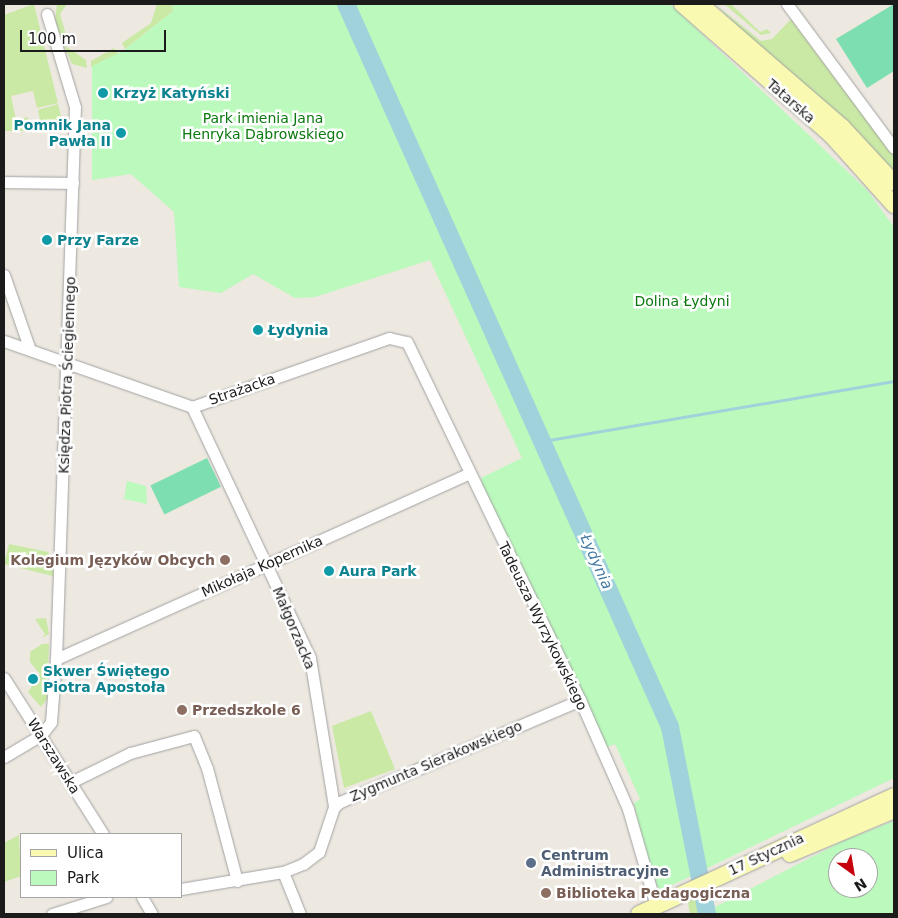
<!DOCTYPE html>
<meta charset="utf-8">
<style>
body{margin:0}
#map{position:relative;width:898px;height:918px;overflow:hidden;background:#ede8e0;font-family:"DejaVu Sans",sans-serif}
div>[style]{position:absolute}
.grass>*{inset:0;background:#cae9a5}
.park>*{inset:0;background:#bbf9bc}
.pitch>*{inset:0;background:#7ddeb2;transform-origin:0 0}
.stream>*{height:3px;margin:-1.5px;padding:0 1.5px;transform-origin:1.5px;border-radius:1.5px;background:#a0d2dc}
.river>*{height:18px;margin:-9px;padding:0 9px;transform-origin:9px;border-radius:9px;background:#a0d2dc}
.roads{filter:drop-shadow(0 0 1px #a2a2a2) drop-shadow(0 0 1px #a2a2a2)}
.street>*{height:11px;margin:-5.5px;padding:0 5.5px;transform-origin:5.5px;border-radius:5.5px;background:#fff}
.secondary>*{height:16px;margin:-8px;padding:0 8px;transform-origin:8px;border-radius:8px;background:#f9f9b2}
.dots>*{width:14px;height:14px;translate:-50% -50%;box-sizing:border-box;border:2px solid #fff;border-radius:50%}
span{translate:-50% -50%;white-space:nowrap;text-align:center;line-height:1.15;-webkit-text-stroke:5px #fff;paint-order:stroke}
.culture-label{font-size:14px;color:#0d838f;font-weight:700}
.left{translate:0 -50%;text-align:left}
.right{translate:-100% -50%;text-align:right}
.street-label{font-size:14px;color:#1b1b1b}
.park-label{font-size:14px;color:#0a780d}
.education-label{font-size:14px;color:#785e54;font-weight:700}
.service-label{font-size:14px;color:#4e5e75;font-weight:700}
.water-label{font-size:15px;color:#457aa2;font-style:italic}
.frame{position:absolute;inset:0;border:5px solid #1b1b1b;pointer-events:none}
.legend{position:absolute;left:20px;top:833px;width:162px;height:65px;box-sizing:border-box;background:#fff;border:1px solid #a4a4a4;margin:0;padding:6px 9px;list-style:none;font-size:15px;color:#1b1b1b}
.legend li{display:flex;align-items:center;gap:10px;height:25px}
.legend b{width:25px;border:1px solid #a4a4a4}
.north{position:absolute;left:828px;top:848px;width:50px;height:50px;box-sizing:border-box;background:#fff;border:1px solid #a4a4a4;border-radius:50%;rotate:148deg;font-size:14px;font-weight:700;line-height:20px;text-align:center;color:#1b1b1b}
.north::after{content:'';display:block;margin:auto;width:18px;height:22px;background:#c6000c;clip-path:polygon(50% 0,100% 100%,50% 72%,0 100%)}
.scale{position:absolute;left:20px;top:30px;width:146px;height:22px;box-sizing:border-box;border:2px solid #1b1b1b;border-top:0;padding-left:6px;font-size:15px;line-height:18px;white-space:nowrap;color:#1b1b1b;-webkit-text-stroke:4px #fff;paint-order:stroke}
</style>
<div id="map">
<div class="grass">
<div style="clip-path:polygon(34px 4px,58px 103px,37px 108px,33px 91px,11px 96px,16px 120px,28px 117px,30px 131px,4px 131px,4px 15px)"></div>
<div style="clip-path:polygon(57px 4px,67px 4px,60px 14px,66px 35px,62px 40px,55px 21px)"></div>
<div style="clip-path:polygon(157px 4px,172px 4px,173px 11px,125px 49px,122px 43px,151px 23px)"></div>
<div style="clip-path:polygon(715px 4px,761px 41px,772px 39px,791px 19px,894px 155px,894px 175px)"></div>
<div style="clip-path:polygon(724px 4px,731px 4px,760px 32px,767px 29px,771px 33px,761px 35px)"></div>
<div style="clip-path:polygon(64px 45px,86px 60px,87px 68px,72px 64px)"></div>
<div style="clip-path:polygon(114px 48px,118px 54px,91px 67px,91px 61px)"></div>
<div style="clip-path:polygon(58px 104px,64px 129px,42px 131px,38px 110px)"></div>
<div style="clip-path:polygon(9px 544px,48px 552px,53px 560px,53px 576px,4px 564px)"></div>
<div style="clip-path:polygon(46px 618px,49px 634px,42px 638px,45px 634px,35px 619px)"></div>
<div style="clip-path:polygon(42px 644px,49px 644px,47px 699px,41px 707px,28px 692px,40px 674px,30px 662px,30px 652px)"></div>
<div style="clip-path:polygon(371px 711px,395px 769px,344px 788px,332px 726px)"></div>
<div style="clip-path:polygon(19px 835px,21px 876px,4px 882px,4px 843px)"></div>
<div style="clip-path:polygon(711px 880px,711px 914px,690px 914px,686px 892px)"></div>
</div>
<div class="park">
<div style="clip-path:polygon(172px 4px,670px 4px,867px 190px,894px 227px,894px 778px,660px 891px,649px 871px,634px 803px,640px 799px,615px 744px,607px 747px,484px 492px,481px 478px,522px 458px,430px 260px,315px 297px,295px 298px,253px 274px,221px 293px,179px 287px,174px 212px,131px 174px,92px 180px,92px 66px,123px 51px,173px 11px)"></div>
<div style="clip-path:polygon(127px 481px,146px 486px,147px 504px,124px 499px)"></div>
<div style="clip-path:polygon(evenodd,894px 821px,894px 914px,711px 914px,715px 907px,841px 842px,894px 821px,838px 858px,868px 858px,868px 888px,838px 888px,838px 858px)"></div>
</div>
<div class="pitch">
<div style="clip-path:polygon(894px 4px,894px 71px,867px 88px,836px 39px)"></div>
<div style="left:207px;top:458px;width:32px;height:63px;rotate:64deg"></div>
</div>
<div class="stream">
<div style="left:543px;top:441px;width:356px;rotate:-9.7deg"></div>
</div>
<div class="river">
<div style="left:346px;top:4px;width:792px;rotate:65.86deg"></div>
<div style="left:670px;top:727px;width:191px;rotate:78.8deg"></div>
</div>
<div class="roads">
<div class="street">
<div style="left:787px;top:4px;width:179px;rotate:53.4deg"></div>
<div style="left:4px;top:182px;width:69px;rotate:0.8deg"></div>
<div style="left:4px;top:275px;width:76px;rotate:70.9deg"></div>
<div style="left:4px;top:341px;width:199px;rotate:19.3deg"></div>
<div style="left:192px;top:407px;width:209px;rotate:-19.3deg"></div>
<div style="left:389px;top:338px;width:18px;rotate:13deg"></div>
<div style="left:407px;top:342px;width:398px;rotate:64.2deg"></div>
<div style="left:580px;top:700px;width:119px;rotate:66.2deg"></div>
<div style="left:628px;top:809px;width:101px;rotate:73.9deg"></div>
<div style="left:192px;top:407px;width:277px;rotate:64.8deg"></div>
<div style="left:310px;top:658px;width:151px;rotate:80.8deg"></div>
<div style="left:56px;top:659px;width:452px;rotate:-24.2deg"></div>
<div style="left:4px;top:678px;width:185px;rotate:57.6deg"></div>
<div style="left:4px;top:757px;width:43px;rotate:-30.7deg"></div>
<div style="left:41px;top:735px;width:16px;rotate:-52deg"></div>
<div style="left:51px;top:722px;width:63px;rotate:-85.5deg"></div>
<div style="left:56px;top:659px;width:552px;rotate:-88.03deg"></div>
<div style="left:75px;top:107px;width:97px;rotate:-106.8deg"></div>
<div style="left:71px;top:782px;width:66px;rotate:-26.2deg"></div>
<div style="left:130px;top:753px;width:66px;rotate:-14.9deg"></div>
<div style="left:194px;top:736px;width:35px;rotate:68deg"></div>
<div style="left:207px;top:768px;width:117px;rotate:75.1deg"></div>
<div style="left:283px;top:872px;width:45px;rotate:68deg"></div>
<div style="left:181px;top:889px;width:103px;rotate:-9.5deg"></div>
<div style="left:283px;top:872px;width:22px;rotate:-22deg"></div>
<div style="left:303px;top:864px;width:20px;rotate:-37deg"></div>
<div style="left:319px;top:852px;width:47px;rotate:-71.6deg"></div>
<div style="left:334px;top:807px;width:8px;rotate:-40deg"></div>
<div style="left:340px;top:802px;width:261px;rotate:-23deg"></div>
<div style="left:142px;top:897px;width:20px;rotate:60deg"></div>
<div style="left:52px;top:914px;width:57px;rotate:-17.5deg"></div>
</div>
<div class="secondary">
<div style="left:682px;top:4px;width:200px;rotate:41.3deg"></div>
<div style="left:832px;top:136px;width:93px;rotate:48.1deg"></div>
<div style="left:700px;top:4px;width:188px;rotate:40.9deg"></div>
<div style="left:842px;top:127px;width:76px;rotate:47.1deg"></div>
<div style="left:790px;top:854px;width:113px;rotate:-22.9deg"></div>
<div style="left:639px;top:914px;width:281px;rotate:-24.8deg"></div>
</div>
</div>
<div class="dots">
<div style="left:103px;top:93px;background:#0f9aa8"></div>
<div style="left:121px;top:133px;background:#0f9aa8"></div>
<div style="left:47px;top:240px;background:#0f9aa8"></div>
<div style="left:258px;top:330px;background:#0f9aa8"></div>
<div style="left:225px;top:560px;background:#8d6e63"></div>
<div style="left:329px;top:571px;background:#0f9aa8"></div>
<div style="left:33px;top:679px;background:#0f9aa8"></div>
<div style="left:182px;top:710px;background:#8d6e63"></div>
<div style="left:531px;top:863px;background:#5c6f8a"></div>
<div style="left:546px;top:893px;background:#8d6e63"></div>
</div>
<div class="culture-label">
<span class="left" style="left:113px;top:93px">Krzyż Katyński</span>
<span class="right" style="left:111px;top:133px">Pomnik Jana<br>Pawła II</span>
<span class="left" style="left:57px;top:240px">Przy Farze</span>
<span class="left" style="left:268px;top:330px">Łydynia</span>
<span class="left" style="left:339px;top:571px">Aura Park</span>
<span class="left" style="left:43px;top:679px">Skwer Świętego<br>Piotra Apostoła</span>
</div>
<div class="street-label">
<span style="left:791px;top:101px;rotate:41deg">Tatarska</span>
<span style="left:67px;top:375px;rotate:-88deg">Księdza Piotra Ściegiennego</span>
<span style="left:242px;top:389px;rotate:-19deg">Strażacka</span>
<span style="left:262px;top:566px;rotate:-24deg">Mikołaja Kopernika</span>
<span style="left:543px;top:626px;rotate:64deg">Tadeusza Wyrzykowskiego</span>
<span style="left:294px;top:628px;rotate:67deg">Małgorzacka</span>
<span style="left:54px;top:756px;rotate:58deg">Warszawska</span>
<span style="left:436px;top:761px;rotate:-23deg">Zygmunta Sierakowskiego</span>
<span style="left:766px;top:854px;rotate:-25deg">17 Stycznia</span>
</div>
<div class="park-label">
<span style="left:263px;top:126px">Park imienia Jana<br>Henryka Dąbrowskiego</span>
<span style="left:682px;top:301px">Dolina Łydyni</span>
</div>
<div class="education-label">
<span class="right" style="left:215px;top:560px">Kolegium Języków Obcych</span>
<span class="left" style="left:192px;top:710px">Przedszkole 6</span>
<span class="left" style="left:556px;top:893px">Biblioteka Pedagogiczna</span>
</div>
<div class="service-label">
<span class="left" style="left:541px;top:863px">Centrum<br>Administracyjne</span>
</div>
<div class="water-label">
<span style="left:596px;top:562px;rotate:66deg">Łydynia</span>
</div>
<div class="frame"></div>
<ul class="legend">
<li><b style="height:6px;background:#f9f9b2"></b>Ulica</li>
<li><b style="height:14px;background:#bbf9bc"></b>Park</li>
</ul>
<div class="north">N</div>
<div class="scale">100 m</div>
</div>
